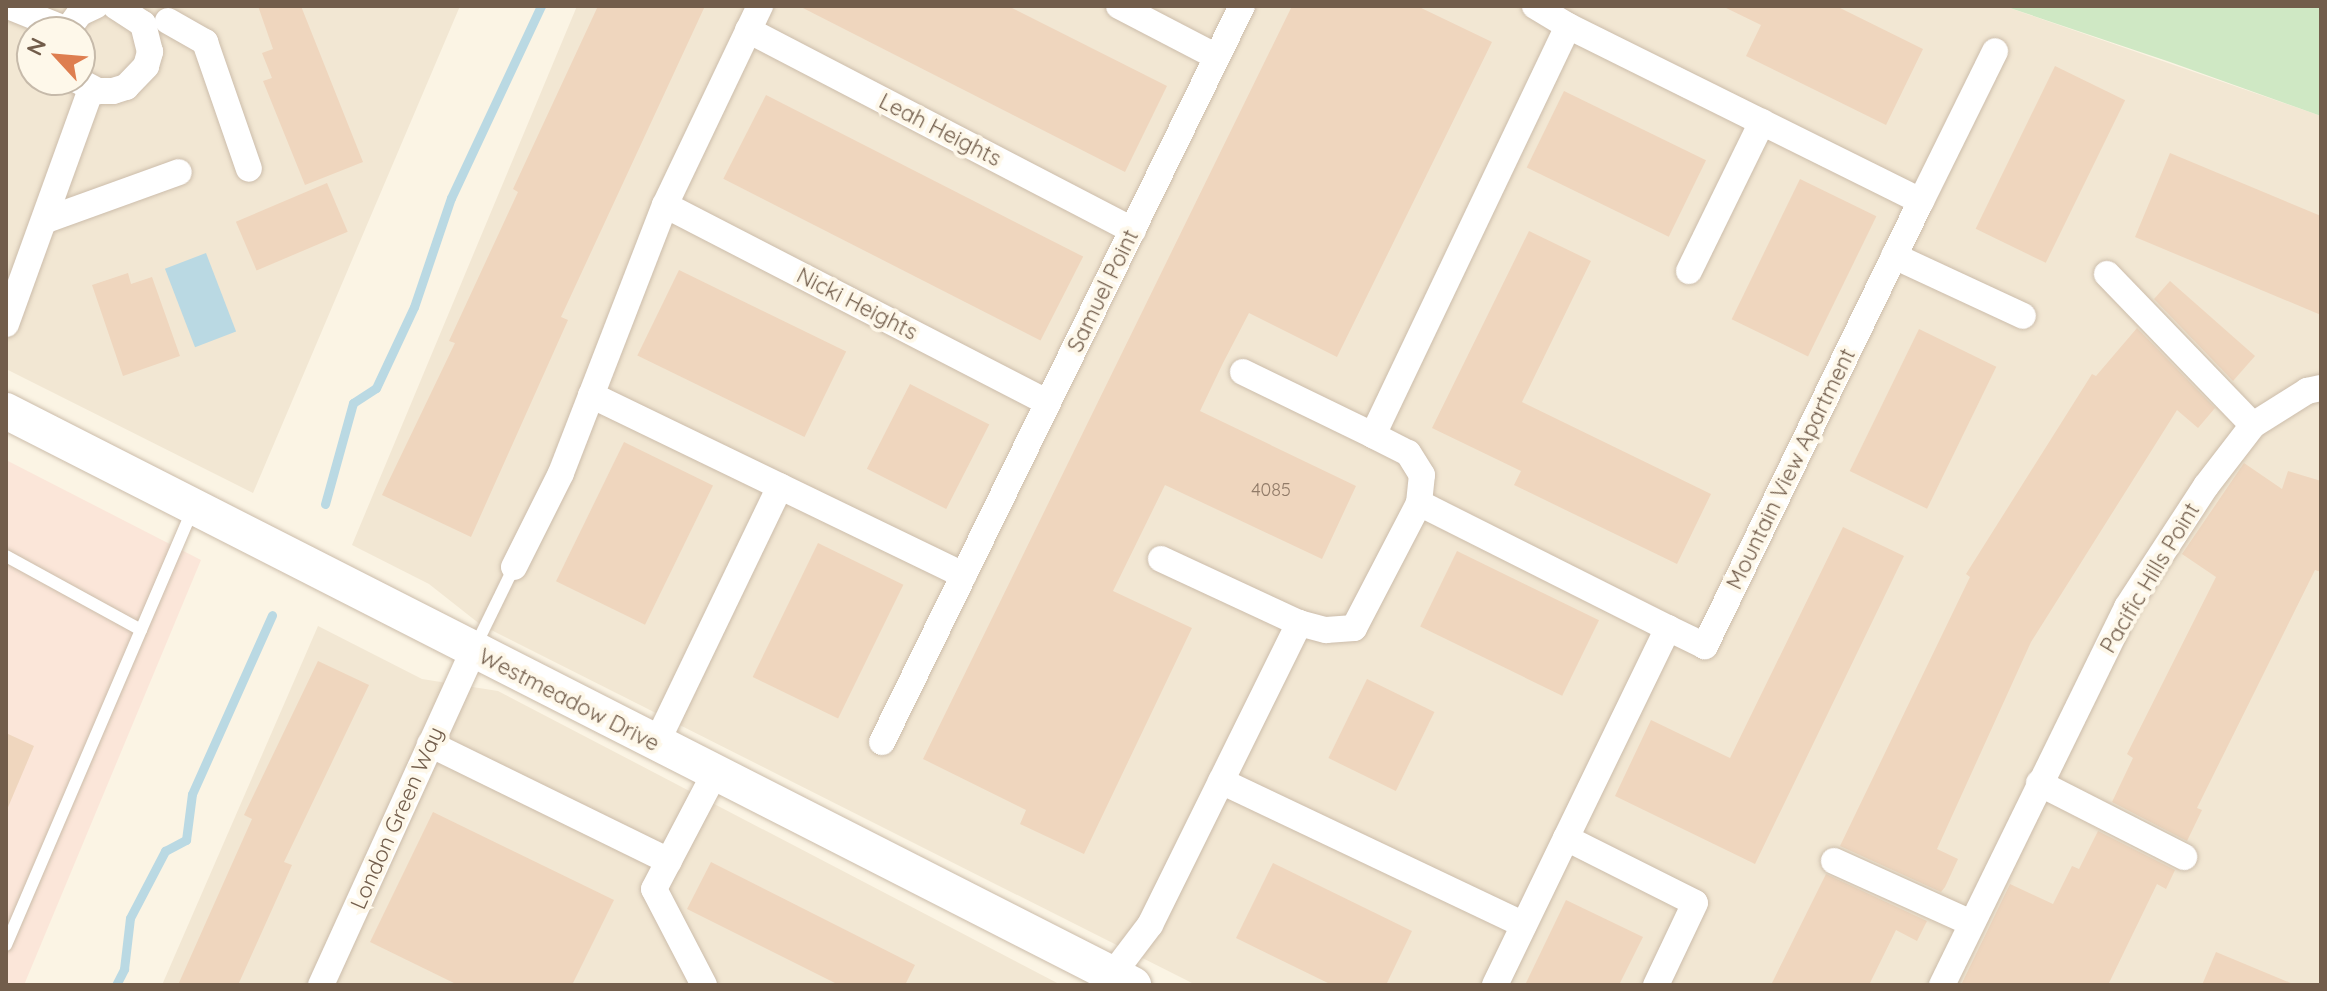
<!DOCTYPE html>
<style>
body{margin:0}
#map{position:relative;width:2327px;height:991px;overflow:hidden;background:#fbf4e4;font-family:Quicksand,sans-serif}
div>[style]{position:absolute}
.residential>*{inset:0;background:#f2e7d3}
.commercial>*{inset:0;background:#fbe6d9}
.green>*{inset:0;background:#cfe8c4}
.water>*{inset:0;background:#bad9e3;transform-origin:0 0}
.stream>*{height:9px;margin:-4.5px;padding:0 4.5px;transform-origin:4.5px;border-radius:4.5px;background:#bad9e3}
.building>*{inset:0;background:#efd6be;transform-origin:0 0}
.roads{filter:drop-shadow(0 0 2px #ccbdab) drop-shadow(0 0 2px #ccbdab)}
.lane>*{height:12px;margin:-6px;padding:0 6px;transform-origin:6px;border-radius:6px;background:#fff}
.street>*{height:26px;margin:-13px;padding:0 13px;transform-origin:13px;border-radius:13px;background:#fff}
.secondary>*{height:36px;margin:-18px;padding:0 18px;transform-origin:18px;border-radius:18px;background:#fff}
span{translate:-50% -50%;white-space:nowrap;text-align:center;line-height:1.15;-webkit-text-stroke:8px #fef8ea;paint-order:stroke}
.number-label{font-size:18px;color:#917b68}
.number-label span{-webkit-text-stroke-width:0}
.street-label{font-size:22px;color:#725d4b}
.frame{position:absolute;inset:0;border:8px solid #725d4b;pointer-events:none}
.north{position:absolute;left:16px;top:16px;width:80px;height:80px;box-sizing:border-box;background:#fef8ea;border:2px solid #c6baaa;border-radius:50%;rotate:296deg;font-size:22px;font-weight:700;line-height:32px;text-align:center;color:#725d4b}
.north::after{content:'';display:block;margin:auto;width:28px;height:36px;background:#de7e50;clip-path:polygon(50% 0,100% 100%,50% 72%,0 100%)}
</style>
<div id="map">
<div class="residential">
<div style="clip-path:polygon(evenodd,6px 6px,460px 6px,253px 493px,6px 369px,6px 6px,32px 32px,80px 32px,80px 80px,32px 80px,32px 32px)"></div>
<div style="clip-path:polygon(577px 6px,2004px 6px,2321px 116px,2321px 985px,1196px 985px,481px 625px,429px 584px,352px 545px)"></div>
<div style="clip-path:polygon(318px 626px,422px 679px,498px 691px,1061px 985px,162px 985px)"></div>
</div>
<div class="commercial">
<div style="clip-path:polygon(6px 460px,201px 560px,24px 985px,6px 985px)"></div>
</div>
<div class="green">
<div style="clip-path:polygon(2004px 6px,2321px 6px,2321px 116px,2170px 62px)"></div>
</div>
<div class="water">
<div style="left:206px;top:253px;width:84px;height:44px;rotate:69deg"></div>
</div>
<div class="stream">
<div style="left:325px;top:504px;width:105px;rotate:-74.5deg"></div>
<div style="left:353px;top:403px;width:27px;rotate:-33deg"></div>
<div style="left:376px;top:388px;width:89px;rotate:-64.9deg"></div>
<div style="left:414px;top:307px;width:115px;rotate:-71.3deg"></div>
<div style="left:451px;top:198px;width:212px;rotate:-64.9deg"></div>
<div style="left:116px;top:985px;width:18px;rotate:-63deg"></div>
<div style="left:124px;top:969px;width:51px;rotate:-83.3deg"></div>
<div style="left:130px;top:918px;width:76px;rotate:-62.4deg"></div>
<div style="left:165px;top:851px;width:24px;rotate:-28deg"></div>
<div style="left:186px;top:840px;width:46px;rotate:-82.6deg"></div>
<div style="left:192px;top:794px;width:196px;rotate:-65.9deg"></div>
</div>
<div class="building">
<div style="clip-path:polygon(258px 6px,301px 6px,363px 162px,305px 185px,263px 81px,272px 78px,262px 53px,273px 49px)"></div>
<div style="clip-path:polygon(598px 6px,705px 6px,561px 317px,568px 320px,471px 537px,382px 495px,455px 343px,449px 341px,518px 192px,513px 189px)"></div>
<div style="clip-path:polygon(799px 6px,1008px 6px,1167px 86px,1125px 172px)"></div>
<div style="clip-path:polygon(1292px 6px,1417px 6px,1492px 42px,1337px 357px,1249px 313px,1223px 363px,1200px 411px,1356px 486px,1322px 559px,1165px 485px,1113px 591px,1192px 628px,1084px 854px,1020px 824px,1026px 810px,923px 759px)"></div>
<div style="clip-path:polygon(1722px 6px,1836px 6px,1923px 49px,1886px 125px,1746px 56px,1761px 25px)"></div>
<div style="left:2055px;top:66px;width:78px;height:181px;rotate:26deg"></div>
<div style="left:1564px;top:91px;width:158px;height:85px;rotate:26deg"></div>
<div style="left:766px;top:95px;width:356px;height:94px;rotate:27deg"></div>
<div style="clip-path:polygon(2170px 153px,2321px 216px,2321px 315px,2135px 237px)"></div>
<div style="left:1800px;top:179px;width:85px;height:156px;rotate:26deg"></div>
<div style="left:327px;top:183px;width:53px;height:99px;rotate:67deg"></div>
<div style="clip-path:polygon(1529px 231px,1591px 261px,1522px 402px,1711px 494px,1677px 564px,1514px 485px,1521px 471px,1432px 428px)"></div>
<div style="left:679px;top:270px;width:186px;height:95px;rotate:26deg"></div>
<div style="clip-path:polygon(128px 273px,131px 284px,152px 277px,180px 356px,123px 376px,92px 285px)"></div>
<div style="clip-path:polygon(2170px 281px,2255px 356px,2233px 381px,2154px 299px)"></div>
<div style="clip-path:polygon(2137px 328px,2215px 408px,2198px 428px,2177px 410px,2031px 642px,1937px 849px,1958px 859px,1945px 887px,1941px 892px,1840px 846px,1970px 577px,1966px 574px,2092px 374px,2096px 376px)"></div>
<div style="left:1919px;top:329px;width:86px;height:158px;rotate:26deg"></div>
<div style="left:910px;top:384px;width:89px;height:95px;rotate:27deg"></div>
<div style="left:624px;top:442px;width:99px;height:155px;rotate:26deg"></div>
<div style="clip-path:polygon(2244px 463px,2282px 489px,2288px 471px,2321px 481px,2321px 572px,2315px 570px,2197px 808px,2202px 810px,2187px 841px,2112px 802px,2133px 758px,2127px 754px,2216px 577px,2182px 554px)"></div>
<div style="clip-path:polygon(1843px 527px,1904px 556px,1755px 864px,1615px 796px,1651px 720px,1730px 758px)"></div>
<div style="left:818px;top:543px;width:95px;height:149px;rotate:26deg"></div>
<div style="left:1457px;top:551px;width:158px;height:84px;rotate:26deg"></div>
<div style="clip-path:polygon(318px 661px,369px 685px,284px 862px,292px 865px,238px 985px,178px 985px,252px 819px,244px 815px)"></div>
<div style="left:1367px;top:679px;width:75px;height:88px;rotate:26deg"></div>
<div style="clip-path:polygon(6px 733px,34px 746px,6px 812px)"></div>
<div style="clip-path:polygon(433px 812px,614px 900px,572px 985px,458px 985px,370px 942px)"></div>
<div style="clip-path:polygon(2098px 831px,2175px 870px,2166px 889px,2157px 884px,2108px 985px,1961px 985px,2010px 884px,2053px 904px,2072px 866px,2079px 869px)"></div>
<div style="clip-path:polygon(711px 862px,915px 965px,905px 985px,839px 985px,687px 909px)"></div>
<div style="clip-path:polygon(1273px 863px,1412px 931px,1386px 985px,1332px 985px,1236px 938px)"></div>
<div style="clip-path:polygon(1826px 874px,1927px 921px,1917px 941px,1896px 930px,1869px 985px,1771px 985px)"></div>
<div style="clip-path:polygon(1566px 900px,1643px 937px,1619px 985px,1525px 985px)"></div>
<div style="clip-path:polygon(2216px 952px,2293px 984px,2293px 985px,2202px 985px)"></div>
</div>
<div class="roads">
<div class="lane">
<div style="left:6px;top:556px;width:154px;rotate:28.7deg"></div>
<div style="left:475px;top:647px;width:89px;rotate:-64deg"></div>
<div style="left:6px;top:945px;width:472px;rotate:-66.8deg"></div>
</div>
<div class="street">
<div style="left:8px;top:6px;width:64px;rotate:22.1deg"></div>
<div style="left:1119px;top:6px;width:110px;rotate:27.5deg"></div>
<div style="left:1535px;top:6px;width:39px;rotate:31deg"></div>
<div style="left:168px;top:21px;width:43px;rotate:29.6deg"></div>
<div style="left:205px;top:42px;width:134px;rotate:70.9deg"></div>
<div style="left:748px;top:30px;width:434px;rotate:27.5deg"></div>
<div style="left:66px;top:32px;width:24px;rotate:-54deg"></div>
<div style="left:80px;top:13px;width:17px;rotate:-25deg"></div>
<div style="left:77px;top:80px;width:24px;rotate:28deg"></div>
<div style="left:98px;top:91px;width:15px"></div>
<div style="left:113px;top:91px;width:14px;rotate:-17deg"></div>
<div style="left:126px;top:87px;width:29px;rotate:-46deg"></div>
<div style="left:146px;top:66px;width:15px;rotate:-74deg"></div>
<div style="left:150px;top:52px;width:29px;rotate:-104deg"></div>
<div style="left:143px;top:24px;width:33px;rotate:-147deg"></div>
<div style="left:1921px;top:201px;width:167px;rotate:-63.7deg"></div>
<div style="left:665px;top:205px;width:431px;rotate:27.3deg"></div>
<div style="left:46px;top:220px;width:141px;rotate:-19.8deg"></div>
<div style="left:1894px;top:256px;width:142px;rotate:24.9deg"></div>
<div style="left:1689px;top:271px;width:166px;rotate:-63.9deg"></div>
<div style="left:2107px;top:274px;width:210px;rotate:46deg"></div>
<div style="left:6px;top:324px;width:250px;rotate:-70.1deg"></div>
<div style="left:1243px;top:372px;width:144px;rotate:25.9deg"></div>
<div style="left:591px;top:395px;width:414px;rotate:25.8deg"></div>
<div style="left:1419px;top:503px;width:279px;rotate:26.7deg"></div>
<div style="left:1161px;top:559px;width:152px;rotate:24.9deg"></div>
<div style="left:514px;top:567px;width:105px;rotate:-63.4deg"></div>
<div style="left:561px;top:473px;width:287px;rotate:-68.8deg"></div>
<div style="left:665px;top:205px;width:221px;rotate:-64.5deg"></div>
<div style="left:882px;top:742px;width:819px;rotate:-63.94deg"></div>
<div style="left:430px;top:744px;width:266px;rotate:26.1deg"></div>
<div style="left:656px;top:744px;width:286px;rotate:-64.3deg"></div>
<div style="left:1221px;top:781px;width:335px;rotate:25.4deg"></div>
<div style="left:2039px;top:783px;width:163px;rotate:27deg"></div>
<div style="left:1834px;top:861px;width:150px;rotate:24.3deg"></div>
<div style="left:1112px;top:975px;width:63px;rotate:-52.8deg"></div>
<div style="left:1150px;top:925px;width:337px;rotate:-63.7deg"></div>
<div style="left:1299px;top:623px;width:28px;rotate:15deg"></div>
<div style="left:1326px;top:630px;width:28px;rotate:-4deg"></div>
<div style="left:1354px;top:628px;width:141px;rotate:-62.5deg"></div>
<div style="left:1419px;top:503px;width:28px;rotate:-84deg"></div>
<div style="left:1422px;top:475px;width:26px;rotate:-122deg"></div>
<div style="left:1408px;top:453px;width:39px;rotate:-153deg"></div>
<div style="left:1373px;top:435px;width:453px;rotate:-64.5deg"></div>
<div style="left:1568px;top:26px;width:394px;rotate:26.4deg"></div>
<div style="left:1921px;top:201px;width:495px;rotate:115.9deg"></div>
<div style="left:1705px;top:646px;width:41px;rotate:-154.1deg"></div>
<div style="left:1668px;top:628px;width:233px;rotate:115.9deg"></div>
<div style="left:1566px;top:838px;width:144px;rotate:26.7deg"></div>
<div style="left:1695px;top:903px;width:91px;rotate:115.4deg"></div>
<div style="left:321px;top:985px;width:367px;rotate:-65.5deg"></div>
<div style="left:704px;top:985px;width:108px;rotate:-117.5deg"></div>
<div style="left:654px;top:889px;width:131px;rotate:-62.3deg"></div>
<div style="left:1495px;top:985px;width:163px;rotate:-64.2deg"></div>
<div style="left:1942px;top:985px;width:421px;rotate:-63.9deg"></div>
<div style="left:2127px;top:607px;width:145px;rotate:-56.9deg"></div>
<div style="left:2206px;top:486px;width:77px;rotate:-52.4deg"></div>
<div style="left:2253px;top:425px;width:64px;rotate:-32.2deg"></div>
<div style="left:2307px;top:391px;width:14px;rotate:-12deg"></div>
</div>
<div class="secondary">
<div style="left:6px;top:411px;width:1265px;rotate:26.99deg"></div>
</div>
</div>
<div class="number-label">
<span style="left:1271px;top:490px">4085</span>
</div>
<div class="street-label">
<span style="left:940px;top:130px;rotate:27deg">Leah Heights</span>
<span style="left:1103px;top:291px;rotate:-64deg">Samuel Point</span>
<span style="left:857px;top:304px;rotate:27deg">Nicki Heights</span>
<span style="left:1791px;top:469px;rotate:-64deg">Mountain View Apartment</span>
<span style="left:2150px;top:578px;rotate:-59deg">Pacific Hills Point</span>
<span style="left:569px;top:700px;rotate:27deg">Westmeadow Drive</span>
<span style="left:397px;top:818px;rotate:-66deg">London Green Way</span>
</div>
<div class="frame"></div>
<div class="north">N</div>
</div>
